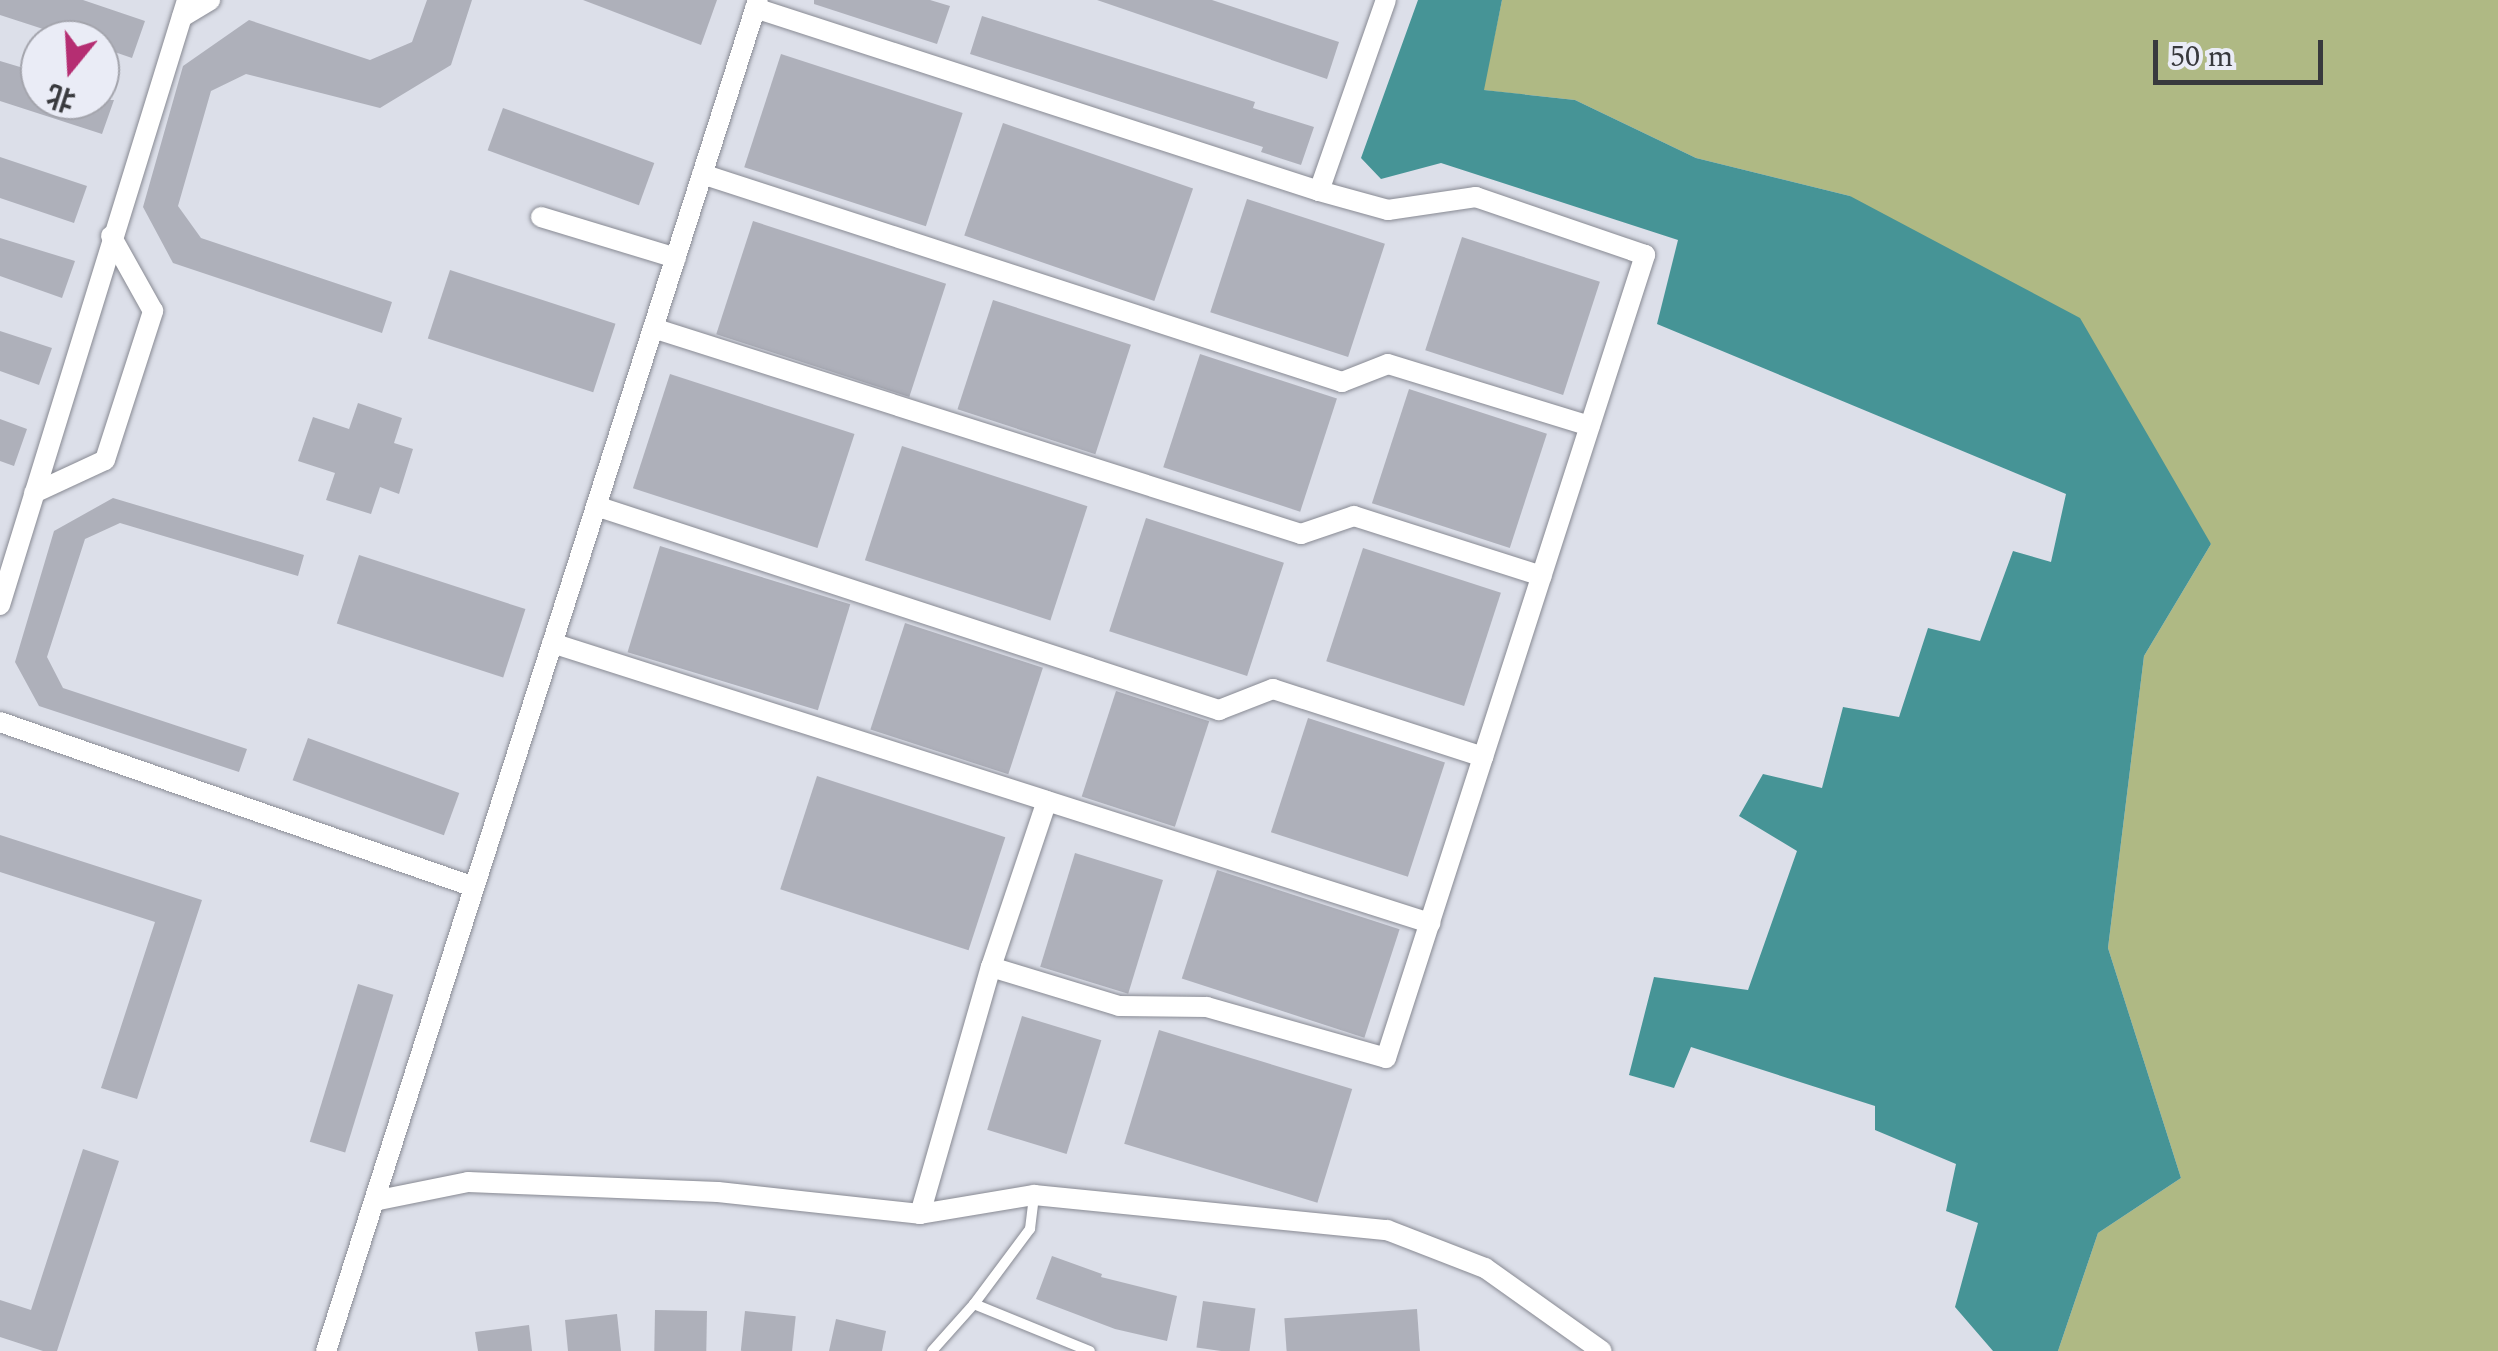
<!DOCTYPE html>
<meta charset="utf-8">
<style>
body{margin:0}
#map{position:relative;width:2498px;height:1351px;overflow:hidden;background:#dcdfe9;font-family:Spectral,"Noto Sans SC",serif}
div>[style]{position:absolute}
.green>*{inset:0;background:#afb984}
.water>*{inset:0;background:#469496}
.building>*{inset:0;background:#aeb0ba;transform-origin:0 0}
.roads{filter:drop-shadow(0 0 2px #888a93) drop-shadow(0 0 2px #888a93)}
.lane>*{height:10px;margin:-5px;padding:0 5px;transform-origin:5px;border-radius:5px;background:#fff}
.street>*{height:20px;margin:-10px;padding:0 10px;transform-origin:10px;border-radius:10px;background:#fff}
span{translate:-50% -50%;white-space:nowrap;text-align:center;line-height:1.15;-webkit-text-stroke:10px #eaecf6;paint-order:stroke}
.north{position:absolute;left:20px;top:20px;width:100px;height:100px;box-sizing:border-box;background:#eaecf6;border:2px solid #a3a4ac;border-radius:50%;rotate:198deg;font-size:28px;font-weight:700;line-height:40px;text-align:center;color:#38393d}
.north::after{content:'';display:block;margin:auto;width:35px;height:45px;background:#b52e72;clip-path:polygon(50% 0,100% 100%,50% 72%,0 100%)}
.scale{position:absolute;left:2153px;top:40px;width:170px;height:45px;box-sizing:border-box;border:5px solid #38393d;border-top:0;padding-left:12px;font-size:30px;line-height:35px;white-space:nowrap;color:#38393d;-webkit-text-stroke:8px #eaecf6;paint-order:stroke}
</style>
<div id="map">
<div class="green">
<div style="clip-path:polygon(1502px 0,2498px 0,2498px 1351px,2058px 1351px,2098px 1233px,2181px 1178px,2108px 948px,2144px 656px,2211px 544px,1850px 196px,1696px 158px,1575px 100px,1483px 90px)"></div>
</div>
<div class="water">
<div style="clip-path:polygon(1418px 0,1502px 0,1484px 90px,1575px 100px,1696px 158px,1850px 196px,2080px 318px,2211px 544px,2144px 656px,2108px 948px,2181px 1178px,2098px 1233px,2058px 1351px,1993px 1351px,1955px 1307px,1978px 1223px,1946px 1211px,1956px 1164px,1875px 1130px,1875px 1106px,1691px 1047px,1674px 1088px,1629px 1075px,1654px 977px,1748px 990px,1797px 851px,1739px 816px,1763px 774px,1822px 788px,1843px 707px,1899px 717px,1928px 628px,1980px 641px,2013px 551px,2051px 562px,2066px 494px,1657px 324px,1678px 240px,1441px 163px,1381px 179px,1361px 158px)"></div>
</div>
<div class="building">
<div style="clip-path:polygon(0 0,83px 0,145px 21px,132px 58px,100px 47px,100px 40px,77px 40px,0 15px)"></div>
<div style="clip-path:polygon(427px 0,472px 0,451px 65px,380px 108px,246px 74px,211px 91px,178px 206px,201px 238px,392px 302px,382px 333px,173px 263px,143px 207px,183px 66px,249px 20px,370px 60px,412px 42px)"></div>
<div style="clip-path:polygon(583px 0,717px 0,701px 45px)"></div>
<div style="clip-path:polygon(814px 0,930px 0,950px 6px,937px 44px,814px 4px)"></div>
<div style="clip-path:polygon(1097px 0,1212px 0,1339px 42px,1327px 79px)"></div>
<div style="clip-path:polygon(982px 16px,1255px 102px,1253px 108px,1314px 127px,1301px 165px,1261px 152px,1263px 147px,970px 54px)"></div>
<div style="left:781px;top:54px;width:191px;height:119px;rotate:18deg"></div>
<div style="clip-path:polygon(0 61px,40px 73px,40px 100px,114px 100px,102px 134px,0 101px)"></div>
<div style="left:503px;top:108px;width:161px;height:45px;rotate:20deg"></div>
<div style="left:1003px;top:123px;width:201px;height:119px;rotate:19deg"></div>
<div style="clip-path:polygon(0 157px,87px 186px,74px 223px,0 198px)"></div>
<div style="left:1247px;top:199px;width:145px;height:119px;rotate:18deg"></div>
<div style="left:753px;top:221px;width:203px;height:119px;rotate:18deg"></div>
<div style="left:1462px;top:237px;width:145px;height:119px;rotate:18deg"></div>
<div style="clip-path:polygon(0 238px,75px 261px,62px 298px,0 276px)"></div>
<div style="left:450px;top:270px;width:174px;height:72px;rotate:18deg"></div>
<div style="left:993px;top:300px;width:145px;height:115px;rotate:18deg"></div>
<div style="clip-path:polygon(0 331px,52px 348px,39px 385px,0 371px)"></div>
<div style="left:1200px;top:354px;width:144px;height:119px;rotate:18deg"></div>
<div style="left:670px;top:374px;width:194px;height:120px;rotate:18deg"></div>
<div style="left:1409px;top:389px;width:145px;height:120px;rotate:18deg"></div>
<div style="clip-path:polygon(358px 403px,402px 418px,394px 443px,413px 449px,399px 494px,380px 487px,371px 514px,326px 500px,335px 473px,298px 461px,313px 417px,349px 429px)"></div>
<div style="clip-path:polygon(0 419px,27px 429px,14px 466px,0 461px)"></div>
<div style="left:902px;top:446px;width:195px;height:120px;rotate:18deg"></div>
<div style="clip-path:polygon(113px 498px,304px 555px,298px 576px,120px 523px,85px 539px,47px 657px,63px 688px,247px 749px,239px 772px,39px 706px,15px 662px,54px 531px)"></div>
<div style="left:1146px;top:518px;width:145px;height:119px;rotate:18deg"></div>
<div style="left:660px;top:546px;width:199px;height:111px;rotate:17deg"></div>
<div style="left:1363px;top:548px;width:145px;height:119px;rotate:18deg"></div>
<div style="left:359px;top:555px;width:175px;height:72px;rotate:18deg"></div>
<div style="left:905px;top:623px;width:145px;height:112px;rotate:18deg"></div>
<div style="left:1116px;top:691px;width:98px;height:111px;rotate:18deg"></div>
<div style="left:1308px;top:718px;width:144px;height:120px;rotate:18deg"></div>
<div style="left:308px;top:738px;width:161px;height:45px;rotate:20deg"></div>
<div style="left:817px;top:776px;width:198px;height:119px;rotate:18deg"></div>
<div style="clip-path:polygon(0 835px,202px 900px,137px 1099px,101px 1088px,155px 922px,0 872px)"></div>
<div style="left:1075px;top:853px;width:92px;height:119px;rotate:17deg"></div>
<div style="left:1217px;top:870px;width:192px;height:114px;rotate:18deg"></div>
<div style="left:358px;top:984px;width:37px;height:165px;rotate:17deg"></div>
<div style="left:1022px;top:1016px;width:83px;height:119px;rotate:17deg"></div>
<div style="left:1159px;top:1030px;width:202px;height:119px;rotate:17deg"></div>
<div style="clip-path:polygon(83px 1149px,119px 1161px,57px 1351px,43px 1351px,0 1337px,0 1300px,31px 1310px)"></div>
<div style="clip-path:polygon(1052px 1256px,1102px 1274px,1101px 1277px,1177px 1296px,1167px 1341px,1115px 1329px,1036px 1299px)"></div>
<div style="left:1203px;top:1301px;width:53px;height:47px;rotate:8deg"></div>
<div style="left:1417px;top:1309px;width:42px;height:133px;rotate:86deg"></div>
<div style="left:655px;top:1310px;width:52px;height:41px;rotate:1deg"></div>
<div style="left:745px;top:1311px;width:51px;height:40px;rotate:6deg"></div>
<div style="clip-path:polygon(617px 1314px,621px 1351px,568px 1351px,565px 1320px)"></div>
<div style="clip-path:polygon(836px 1319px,886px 1331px,882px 1351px,829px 1351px)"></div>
<div style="clip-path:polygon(529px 1325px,532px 1351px,478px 1351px,475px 1332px)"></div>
</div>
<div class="roads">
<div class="lane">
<div style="left:974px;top:1304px;width:125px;rotate:22.1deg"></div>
<div style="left:932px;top:1351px;width:63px;rotate:-48.2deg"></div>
<div style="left:974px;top:1304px;width:94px;rotate:-53.3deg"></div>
<div style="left:1030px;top:1229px;width:33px;rotate:-83deg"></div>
</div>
<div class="street">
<div style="left:755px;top:8px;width:593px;rotate:17.98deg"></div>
<div style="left:182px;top:17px;width:33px;rotate:-31deg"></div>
<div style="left:702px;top:174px;width:673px;rotate:18deg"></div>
<div style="left:1342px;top:382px;width:49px;rotate:-21.4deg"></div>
<div style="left:1388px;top:364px;width:211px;rotate:17.1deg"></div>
<div style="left:541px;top:217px;width:141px;rotate:16.9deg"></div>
<div style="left:653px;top:328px;width:680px;rotate:17.64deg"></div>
<div style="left:1301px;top:534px;width:56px;rotate:-18.8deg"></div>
<div style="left:1354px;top:516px;width:197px;rotate:17.7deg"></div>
<div style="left:34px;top:493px;width:78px;rotate:-24.9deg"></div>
<div style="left:105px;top:460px;width:157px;rotate:-72.1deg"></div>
<div style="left:153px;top:311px;width:86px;rotate:-119.2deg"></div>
<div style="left:596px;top:506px;width:656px;rotate:18.13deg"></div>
<div style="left:1219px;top:710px;width:58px;rotate:-21.3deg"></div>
<div style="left:1273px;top:689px;width:221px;rotate:17.9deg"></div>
<div style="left:0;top:605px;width:633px;rotate:-72.82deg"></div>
<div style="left:552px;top:643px;width:922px;rotate:17.69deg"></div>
<div style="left:0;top:722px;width:502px;rotate:19.19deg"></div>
<div style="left:991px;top:967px;width:175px;rotate:-71.4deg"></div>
<div style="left:374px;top:1201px;width:96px;rotate:-11.4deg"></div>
<div style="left:468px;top:1182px;width:250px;rotate:2.3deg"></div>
<div style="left:718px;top:1192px;width:203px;rotate:6.2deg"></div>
<div style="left:920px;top:1214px;width:257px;rotate:-74deg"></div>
<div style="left:991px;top:967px;width:134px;rotate:16.9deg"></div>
<div style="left:1119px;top:1006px;width:88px;rotate:0.7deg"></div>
<div style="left:1207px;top:1007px;width:186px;rotate:15.9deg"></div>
<div style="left:1386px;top:1058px;width:844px;rotate:-72.12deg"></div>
<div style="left:1645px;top:255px;width:179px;rotate:-161.1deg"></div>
<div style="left:1476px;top:197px;width:89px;rotate:171.6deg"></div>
<div style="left:1388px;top:210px;width:72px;rotate:-164.6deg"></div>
<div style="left:1319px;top:191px;width:202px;rotate:-70.7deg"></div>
<div style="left:920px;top:1214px;width:116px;rotate:-9.5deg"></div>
<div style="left:1034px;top:1195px;width:355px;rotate:5.7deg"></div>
<div style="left:1387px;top:1230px;width:105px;rotate:21.2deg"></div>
<div style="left:1485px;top:1268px;width:143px;rotate:35.4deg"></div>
<div style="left:326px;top:1351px;width:1418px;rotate:-72.27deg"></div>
</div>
</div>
<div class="north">北</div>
<div class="scale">50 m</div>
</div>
